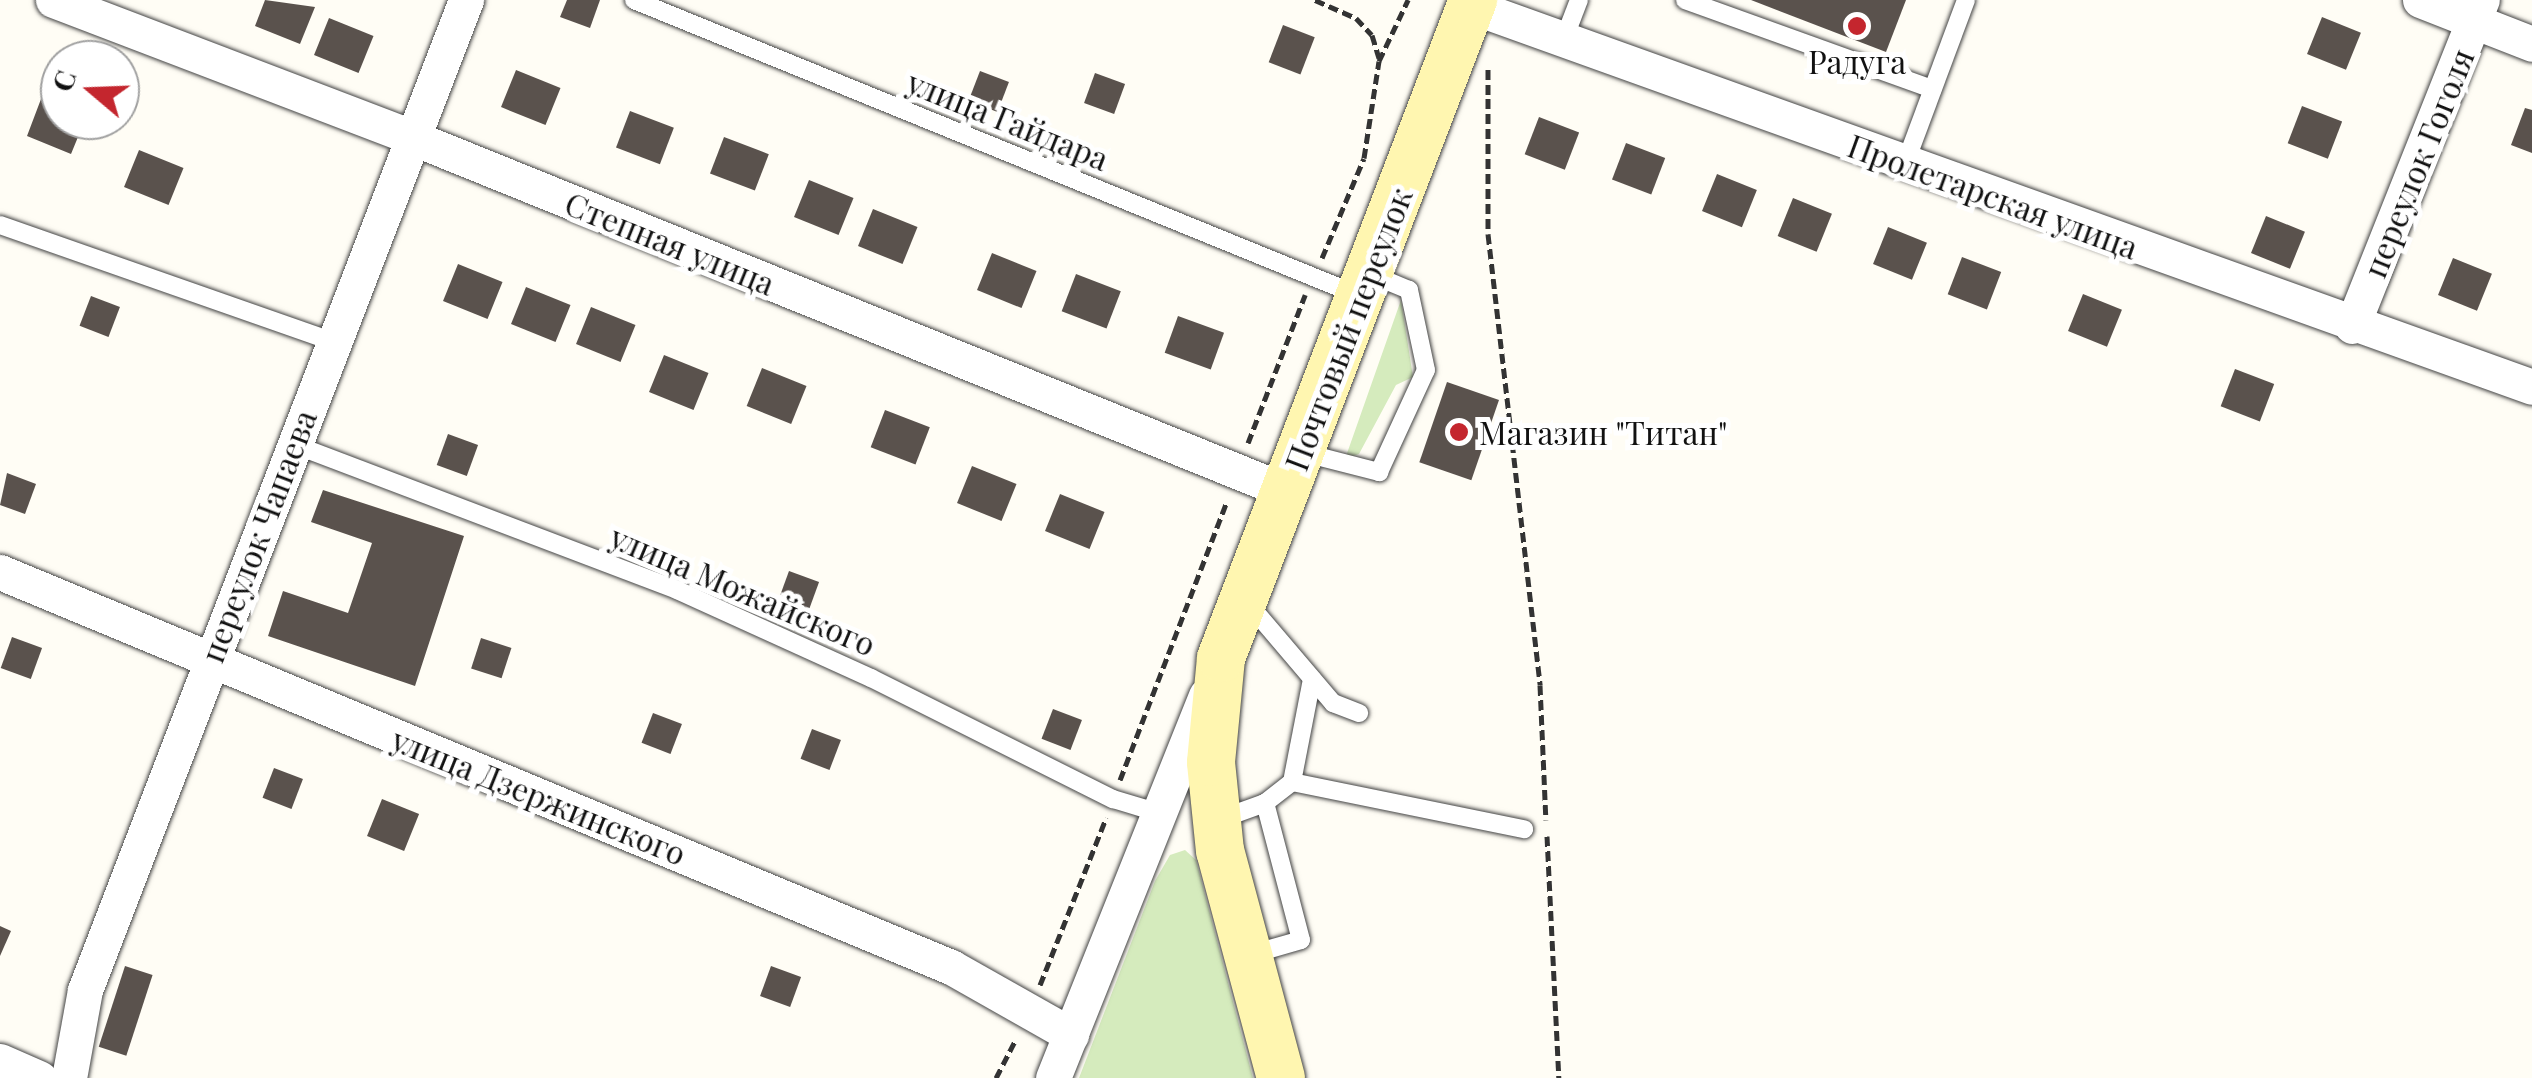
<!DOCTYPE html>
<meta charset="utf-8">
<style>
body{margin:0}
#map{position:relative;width:2532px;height:1078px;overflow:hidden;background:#fffdf5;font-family:"Playfair Display",serif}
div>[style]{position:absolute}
.green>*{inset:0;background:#d5ebbd}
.building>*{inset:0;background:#5a524d;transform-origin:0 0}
.path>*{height:5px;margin-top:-2.5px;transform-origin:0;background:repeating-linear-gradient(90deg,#333 0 10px,transparent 0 15px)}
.roads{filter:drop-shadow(0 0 2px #444) drop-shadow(0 0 2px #444)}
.service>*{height:18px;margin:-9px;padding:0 9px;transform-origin:9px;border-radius:9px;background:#fff}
.minor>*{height:35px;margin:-17.5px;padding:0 17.5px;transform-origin:17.5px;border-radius:17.5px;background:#fff}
.secondary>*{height:48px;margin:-24px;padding:0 24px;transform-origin:24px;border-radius:24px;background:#fff6b0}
.dots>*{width:28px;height:28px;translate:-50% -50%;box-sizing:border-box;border:5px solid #fff;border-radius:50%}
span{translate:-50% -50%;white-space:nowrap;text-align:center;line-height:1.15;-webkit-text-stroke:10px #fff;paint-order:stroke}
.poi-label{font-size:32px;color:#111}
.left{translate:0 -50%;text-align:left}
.street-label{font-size:32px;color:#111}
.north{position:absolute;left:40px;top:40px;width:100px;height:100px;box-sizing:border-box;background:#fff;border:2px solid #a0a0a0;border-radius:50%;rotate:289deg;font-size:28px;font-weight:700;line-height:40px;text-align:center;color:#111}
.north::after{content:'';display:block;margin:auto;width:35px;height:45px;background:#c4262e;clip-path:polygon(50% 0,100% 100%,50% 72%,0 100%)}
</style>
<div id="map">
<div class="green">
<div style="clip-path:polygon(1401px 300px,1413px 377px,1396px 385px,1359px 454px,1345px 459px)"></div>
<div style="clip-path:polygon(1185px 850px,1196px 860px,1253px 1078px,1079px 1078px,1155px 881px,1170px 855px)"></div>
</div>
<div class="building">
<div style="clip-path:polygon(265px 0,315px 7px,300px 44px,255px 26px)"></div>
<div style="clip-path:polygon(567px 0,600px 0,590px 28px,560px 17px)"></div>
<div style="clip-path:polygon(1751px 0,1906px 0,1886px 52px)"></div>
<div style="left:2322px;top:17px;width:42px;height:40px;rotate:22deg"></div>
<div style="left:329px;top:18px;width:48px;height:40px;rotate:22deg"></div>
<div style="left:1283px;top:25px;width:34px;height:40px;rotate:21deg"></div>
<div style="left:516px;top:70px;width:48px;height:40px;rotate:22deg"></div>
<div style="left:980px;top:71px;width:31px;height:32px;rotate:21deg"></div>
<div style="left:1095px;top:73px;width:32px;height:32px;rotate:20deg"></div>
<div style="clip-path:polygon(41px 99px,60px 106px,60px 120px,85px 120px,71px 154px,27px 136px)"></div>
<div style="left:2302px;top:106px;width:43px;height:40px;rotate:21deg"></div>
<div style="clip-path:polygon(2525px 108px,2532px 110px,2532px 153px,2511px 145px)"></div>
<div style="left:630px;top:111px;width:47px;height:39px;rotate:21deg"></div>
<div style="left:1539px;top:117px;width:43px;height:40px;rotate:21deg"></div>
<div style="left:724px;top:137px;width:48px;height:39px;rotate:21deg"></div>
<div style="left:1626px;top:143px;width:42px;height:39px;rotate:21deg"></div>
<div style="left:139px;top:150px;width:48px;height:40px;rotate:22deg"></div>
<div style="left:1717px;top:174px;width:43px;height:40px;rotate:22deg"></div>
<div style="left:809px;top:180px;width:48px;height:40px;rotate:22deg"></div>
<div style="left:1793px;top:198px;width:42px;height:41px;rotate:22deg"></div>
<div style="left:873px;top:209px;width:48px;height:40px;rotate:22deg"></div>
<div style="left:2266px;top:216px;width:42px;height:40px;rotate:22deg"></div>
<div style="left:1888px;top:227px;width:42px;height:40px;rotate:22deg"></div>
<div style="left:992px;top:253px;width:48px;height:40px;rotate:22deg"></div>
<div style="left:1962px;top:257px;width:42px;height:40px;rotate:21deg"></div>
<div style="left:2453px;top:258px;width:42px;height:40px;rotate:22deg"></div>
<div style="left:458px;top:264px;width:48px;height:40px;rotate:22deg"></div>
<div style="left:1076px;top:274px;width:48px;height:40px;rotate:21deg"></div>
<div style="left:526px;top:287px;width:48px;height:40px;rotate:22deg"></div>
<div style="left:2083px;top:294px;width:42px;height:40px;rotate:22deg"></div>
<div style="left:91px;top:296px;width:31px;height:32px;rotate:21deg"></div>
<div style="left:591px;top:307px;width:48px;height:40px;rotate:22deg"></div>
<div style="left:1178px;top:316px;width:49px;height:39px;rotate:20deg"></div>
<div style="left:664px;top:355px;width:48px;height:40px;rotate:22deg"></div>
<div style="left:762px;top:368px;width:48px;height:41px;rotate:22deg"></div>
<div style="left:2235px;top:369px;width:42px;height:40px;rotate:21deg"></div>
<div style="left:1447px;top:382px;width:55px;height:85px;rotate:19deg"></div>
<div style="left:885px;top:410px;width:48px;height:40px;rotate:21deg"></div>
<div style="left:448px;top:434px;width:32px;height:33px;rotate:20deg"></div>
<div style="left:972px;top:466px;width:48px;height:40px;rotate:22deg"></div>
<div style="clip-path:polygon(7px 473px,36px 484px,25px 514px,0 505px)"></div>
<div style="clip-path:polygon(323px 490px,464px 536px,415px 686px,268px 636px,283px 591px,348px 613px,372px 543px,311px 522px)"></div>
<div style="left:1060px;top:494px;width:48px;height:40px;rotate:22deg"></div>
<div style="left:789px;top:571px;width:32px;height:32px;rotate:20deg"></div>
<div style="left:12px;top:637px;width:32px;height:33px;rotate:20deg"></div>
<div style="left:481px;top:638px;width:32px;height:32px;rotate:18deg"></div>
<div style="left:1053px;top:709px;width:31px;height:32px;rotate:21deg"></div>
<div style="left:653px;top:713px;width:31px;height:32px;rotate:21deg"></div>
<div style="left:812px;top:729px;width:31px;height:32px;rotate:21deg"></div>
<div style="left:274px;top:768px;width:31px;height:32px;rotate:21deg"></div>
<div style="left:382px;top:799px;width:40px;height:40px;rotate:22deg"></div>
<div style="clip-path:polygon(0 926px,11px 931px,0 956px)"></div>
<div style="left:125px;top:966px;width:29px;height:85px;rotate:18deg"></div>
<div style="left:771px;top:966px;width:32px;height:32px;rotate:20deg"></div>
</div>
<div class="path">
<div style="left:1315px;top:0;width:45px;rotate:23.7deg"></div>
<div style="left:1356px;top:18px;width:23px;rotate:47deg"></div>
<div style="left:1372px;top:35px;width:24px;rotate:73deg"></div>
<div style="left:1488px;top:69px;width:165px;rotate:90deg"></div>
<div style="left:1488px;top:234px;width:454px;rotate:83.4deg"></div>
<div style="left:1540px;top:685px;width:135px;rotate:87.5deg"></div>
<div style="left:1322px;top:258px;width:108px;rotate:-67.2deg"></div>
<div style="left:1364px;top:158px;width:98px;rotate:-81.2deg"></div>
<div style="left:1379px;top:61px;width:68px;rotate:-64.6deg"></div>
<div style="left:1248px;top:443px;width:159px;rotate:-68.9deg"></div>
<div style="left:1120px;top:780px;width:299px;rotate:-69deg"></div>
<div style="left:1547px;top:836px;width:242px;rotate:87.2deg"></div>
<div style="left:1040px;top:985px;width:180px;rotate:-68.4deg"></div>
<div style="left:996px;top:1078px;width:42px;rotate:-62.8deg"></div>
</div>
<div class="roads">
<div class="service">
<div style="left:634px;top:0;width:784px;rotate:22.18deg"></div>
<div style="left:1685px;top:0;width:263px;rotate:19.8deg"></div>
<div style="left:1564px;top:39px;width:42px;rotate:-69deg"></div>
<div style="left:1905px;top:164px;width:175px;rotate:-69.6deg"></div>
<div style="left:0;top:225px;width:351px;rotate:19.3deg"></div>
<div style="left:293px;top:444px;width:411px;rotate:20.8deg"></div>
<div style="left:677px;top:590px;width:213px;rotate:24.4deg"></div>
<div style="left:871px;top:678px;width:271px;rotate:26.6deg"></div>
<div style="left:1113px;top:799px;width:48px;rotate:16.9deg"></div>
<div style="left:1301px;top:452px;width:81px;rotate:14.4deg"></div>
<div style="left:1379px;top:472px;width:112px;rotate:-65.3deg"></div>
<div style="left:1426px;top:370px;width:82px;rotate:-102deg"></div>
<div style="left:1409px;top:290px;width:44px;rotate:-157.5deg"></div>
<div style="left:1247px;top:602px;width:133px;rotate:49.6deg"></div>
<div style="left:1333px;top:703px;width:28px;rotate:21deg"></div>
<div style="left:1292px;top:782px;width:237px;rotate:11.5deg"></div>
<div style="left:1218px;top:820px;width:50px;rotate:-19.9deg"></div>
<div style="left:1265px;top:803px;width:34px;rotate:-38deg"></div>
<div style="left:1292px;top:782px;width:105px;rotate:-79deg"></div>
<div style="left:1249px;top:955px;width:54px;rotate:-16.1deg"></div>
<div style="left:1301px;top:940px;width:142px;rotate:-104.7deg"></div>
</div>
<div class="minor">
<div style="left:53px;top:0;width:383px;rotate:20.9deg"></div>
<div style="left:411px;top:137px;width:944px;rotate:22.03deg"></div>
<div style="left:2420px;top:0;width:120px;rotate:21.4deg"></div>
<div style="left:1471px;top:6px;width:1127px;rotate:19.75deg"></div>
<div style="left:2352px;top:326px;width:351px;rotate:-68.3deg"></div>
<div style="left:0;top:572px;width:1030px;rotate:22.56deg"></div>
<div style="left:951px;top:967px;width:138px;rotate:29.5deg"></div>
<div style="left:0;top:1061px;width:43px;rotate:23.6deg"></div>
<div style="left:69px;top:1078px;width:89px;rotate:-79.7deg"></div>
<div style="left:85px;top:990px;width:1061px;rotate:-68.95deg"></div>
<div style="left:1053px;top:1078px;width:412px;rotate:-68.2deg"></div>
</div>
<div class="secondary">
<div style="left:1281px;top:1078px;width:235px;rotate:-105deg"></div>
<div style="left:1220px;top:851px;width:89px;rotate:-95.8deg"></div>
<div style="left:1211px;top:762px;width:104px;rotate:-84.5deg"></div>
<div style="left:1221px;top:658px;width:705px;rotate:-69.04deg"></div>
</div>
</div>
<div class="dots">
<div style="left:1857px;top:26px;background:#c4262e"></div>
<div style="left:1459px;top:432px;background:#c4262e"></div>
</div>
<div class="poi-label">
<span style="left:1857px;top:61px">Радуга</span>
<span class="left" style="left:1479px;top:432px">Магазин "Титан"</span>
</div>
<div class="street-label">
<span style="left:1008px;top:120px;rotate:22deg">улица Гайдара</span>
<span style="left:2418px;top:163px;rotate:-68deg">переулок Гоголя</span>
<span style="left:1993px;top:196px;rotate:20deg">Пролетарская улица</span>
<span style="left:670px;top:243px;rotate:22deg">Степная улица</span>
<span style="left:1348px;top:329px;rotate:-69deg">Почтовый переулок</span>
<span style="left:258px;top:536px;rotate:-69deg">переулок Чапаева</span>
<span style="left:743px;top:590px;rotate:23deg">улица Можайского</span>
<span style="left:539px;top:796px;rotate:22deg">улица Дзержинского</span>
</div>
<div class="north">С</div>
</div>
